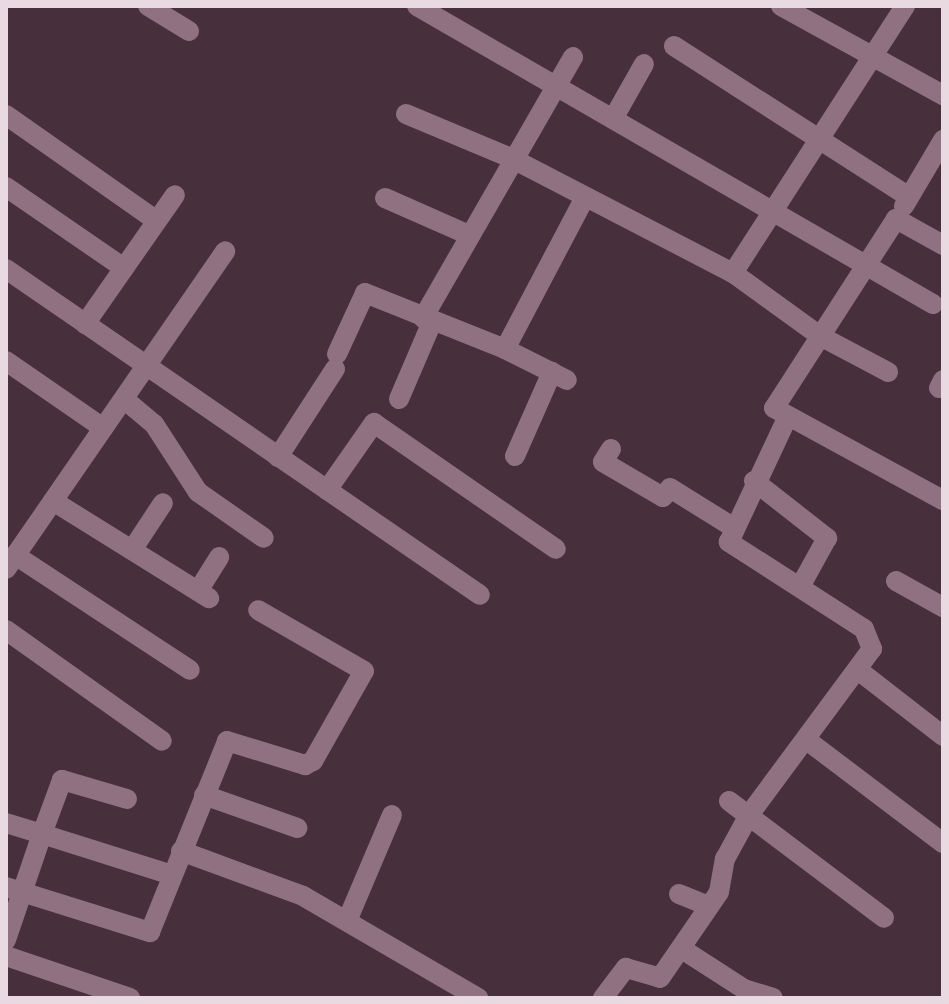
<!DOCTYPE html>
<style>
body{margin:0}
#map{position:relative;width:949px;height:1004px;overflow:hidden;background:#472f3c;font-family:"Source Sans 3",sans-serif}
div>[style]{position:absolute}
.minor>*{height:20px;margin:-10px;padding:0 10px;transform-origin:10px;border-radius:10px;background:#907181}
span{translate:-50% -50%;white-space:nowrap;text-align:center;line-height:1.15;-webkit-text-stroke:8px #261b21;paint-order:stroke}
.frame{position:absolute;inset:0;border:8px solid #e9dae1;pointer-events:none}
</style>
<div id="map">
<div class="minor">
<div style="left:148px;top:6px;width:48px;rotate:31.4deg"></div>
<div style="left:417px;top:6px;width:596px;rotate:30.01deg"></div>
<div style="left:781px;top:6px;width:185px;rotate:28.8deg"></div>
<div style="left:674px;top:46px;width:279px;rotate:32.7deg"></div>
<div style="left:406px;top:114px;width:114px;rotate:22.7deg"></div>
<div style="left:511px;top:158px;width:250px;rotate:27.4deg"></div>
<div style="left:733px;top:273px;width:107px;rotate:35.9deg"></div>
<div style="left:820px;top:336px;width:77px;rotate:27.9deg"></div>
<div style="left:6px;top:115px;width:184px;rotate:35.1deg"></div>
<div style="left:613px;top:119px;width:63px;rotate:-60.6deg"></div>
<div style="left:6px;top:187px;width:143px;rotate:34.5deg"></div>
<div style="left:385px;top:198px;width:92px;rotate:23.8deg"></div>
<div style="left:904px;top:206px;width:77px;rotate:-59.4deg"></div>
<div style="left:943px;top:245px;width:54px;rotate:-151deg"></div>
<div style="left:896px;top:219px;width:225px;rotate:122.8deg"></div>
<div style="left:774px;top:408px;width:192px;rotate:28.6deg"></div>
<div style="left:6px;top:269px;width:575px;rotate:34.52deg"></div>
<div style="left:733px;top:273px;width:318px;rotate:-57.2deg"></div>
<div style="left:423px;top:318px;width:301px;rotate:-60.1deg"></div>
<div style="left:85px;top:324px;width:157px;rotate:-55.1deg"></div>
<div style="left:505px;top:349px;width:69px;rotate:26.6deg"></div>
<div style="left:337px;top:354px;width:67px;rotate:-65.3deg"></div>
<div style="left:365px;top:293px;width:151px;rotate:21.8deg"></div>
<div style="left:505px;top:349px;width:170px;rotate:-62.2deg"></div>
<div style="left:6px;top:361px;width:118px;rotate:34.6deg"></div>
<div style="left:939px;top:388px;width:9px;rotate:-63deg"></div>
<div style="left:124px;top:399px;width:39px;rotate:40deg"></div>
<div style="left:154px;top:424px;width:81px;rotate:57.1deg"></div>
<div style="left:198px;top:492px;width:80px;rotate:34.9deg"></div>
<div style="left:399px;top:399px;width:84px;rotate:-66.8deg"></div>
<div style="left:611px;top:449px;width:15px;rotate:122deg"></div>
<div style="left:603px;top:462px;width:69px;rotate:30.3deg"></div>
<div style="left:663px;top:497px;width:11px;rotate:-52deg"></div>
<div style="left:670px;top:488px;width:72px;rotate:31.9deg"></div>
<div style="left:515px;top:456px;width:92px;rotate:-66.2deg"></div>
<div style="left:278px;top:457px;width:105px;rotate:-57.1deg"></div>
<div style="left:754px;top:481px;width:93px;rotate:38deg"></div>
<div style="left:827px;top:538px;width:56px;rotate:118.9deg"></div>
<div style="left:327px;top:490px;width:82px;rotate:-55deg"></div>
<div style="left:374px;top:423px;width:221px;rotate:34.7deg"></div>
<div style="left:53px;top:501px;width:184px;rotate:31.9deg"></div>
<div style="left:132px;top:550px;width:56px;rotate:-56.6deg"></div>
<div style="left:15px;top:555px;width:209px;rotate:33.3deg"></div>
<div style="left:6px;top:569px;width:386px;rotate:-55.4deg"></div>
<div style="left:896px;top:581px;width:54px;rotate:29deg"></div>
<div style="left:198px;top:591px;width:40px;rotate:-58deg"></div>
<div style="left:6px;top:630px;width:191px;rotate:35.4deg"></div>
<div style="left:858px;top:670px;width:108px;rotate:37.8deg"></div>
<div style="left:808px;top:741px;width:169px;rotate:37.1deg"></div>
<div style="left:204px;top:795px;width:99px;rotate:19.5deg"></div>
<div style="left:127px;top:799px;width:68px;rotate:-163.7deg"></div>
<div style="left:62px;top:780px;width:58px;rotate:110.3deg"></div>
<div style="left:42px;top:834px;width:136px;rotate:17.5deg"></div>
<div style="left:729px;top:801px;width:194px;rotate:37deg"></div>
<div style="left:6px;top:823px;width:38px;rotate:17deg"></div>
<div style="left:42px;top:834px;width:112px;rotate:108.8deg"></div>
<div style="left:181px;top:851px;width:130px;rotate:20.2deg"></div>
<div style="left:303px;top:896px;width:203px;rotate:30.2deg"></div>
<div style="left:6px;top:887px;width:151px;rotate:17.4deg"></div>
<div style="left:150px;top:932px;width:206px;rotate:-68deg"></div>
<div style="left:227px;top:741px;width:82px;rotate:17.1deg"></div>
<div style="left:305px;top:765px;width:9px;rotate:-27deg"></div>
<div style="left:313px;top:761px;width:103px;rotate:-60.5deg"></div>
<div style="left:364px;top:671px;width:122px;rotate:-150.1deg"></div>
<div style="left:679px;top:894px;width:32px;rotate:22deg"></div>
<div style="left:347px;top:921px;width:115px;rotate:-67deg"></div>
<div style="left:682px;top:949px;width:74px;rotate:32.8deg"></div>
<div style="left:744px;top:989px;width:30px;rotate:17deg"></div>
<div style="left:6px;top:956px;width:131px;rotate:18.7deg"></div>
<div style="left:603px;top:998px;width:38px;rotate:-53deg"></div>
<div style="left:626px;top:968px;width:35px;rotate:16deg"></div>
<div style="left:660px;top:978px;width:104px;rotate:-55.5deg"></div>
<div style="left:719px;top:892px;width:34px;rotate:-80deg"></div>
<div style="left:725px;top:859px;width:50px;rotate:-61.4deg"></div>
<div style="left:749px;top:815px;width:207px;rotate:-53.5deg"></div>
<div style="left:872px;top:649px;width:22px;rotate:-112deg"></div>
<div style="left:864px;top:629px;width:161px;rotate:-147.2deg"></div>
<div style="left:729px;top:542px;width:139px;rotate:-64.9deg"></div>
</div>
<div class="frame"></div>
</div>
